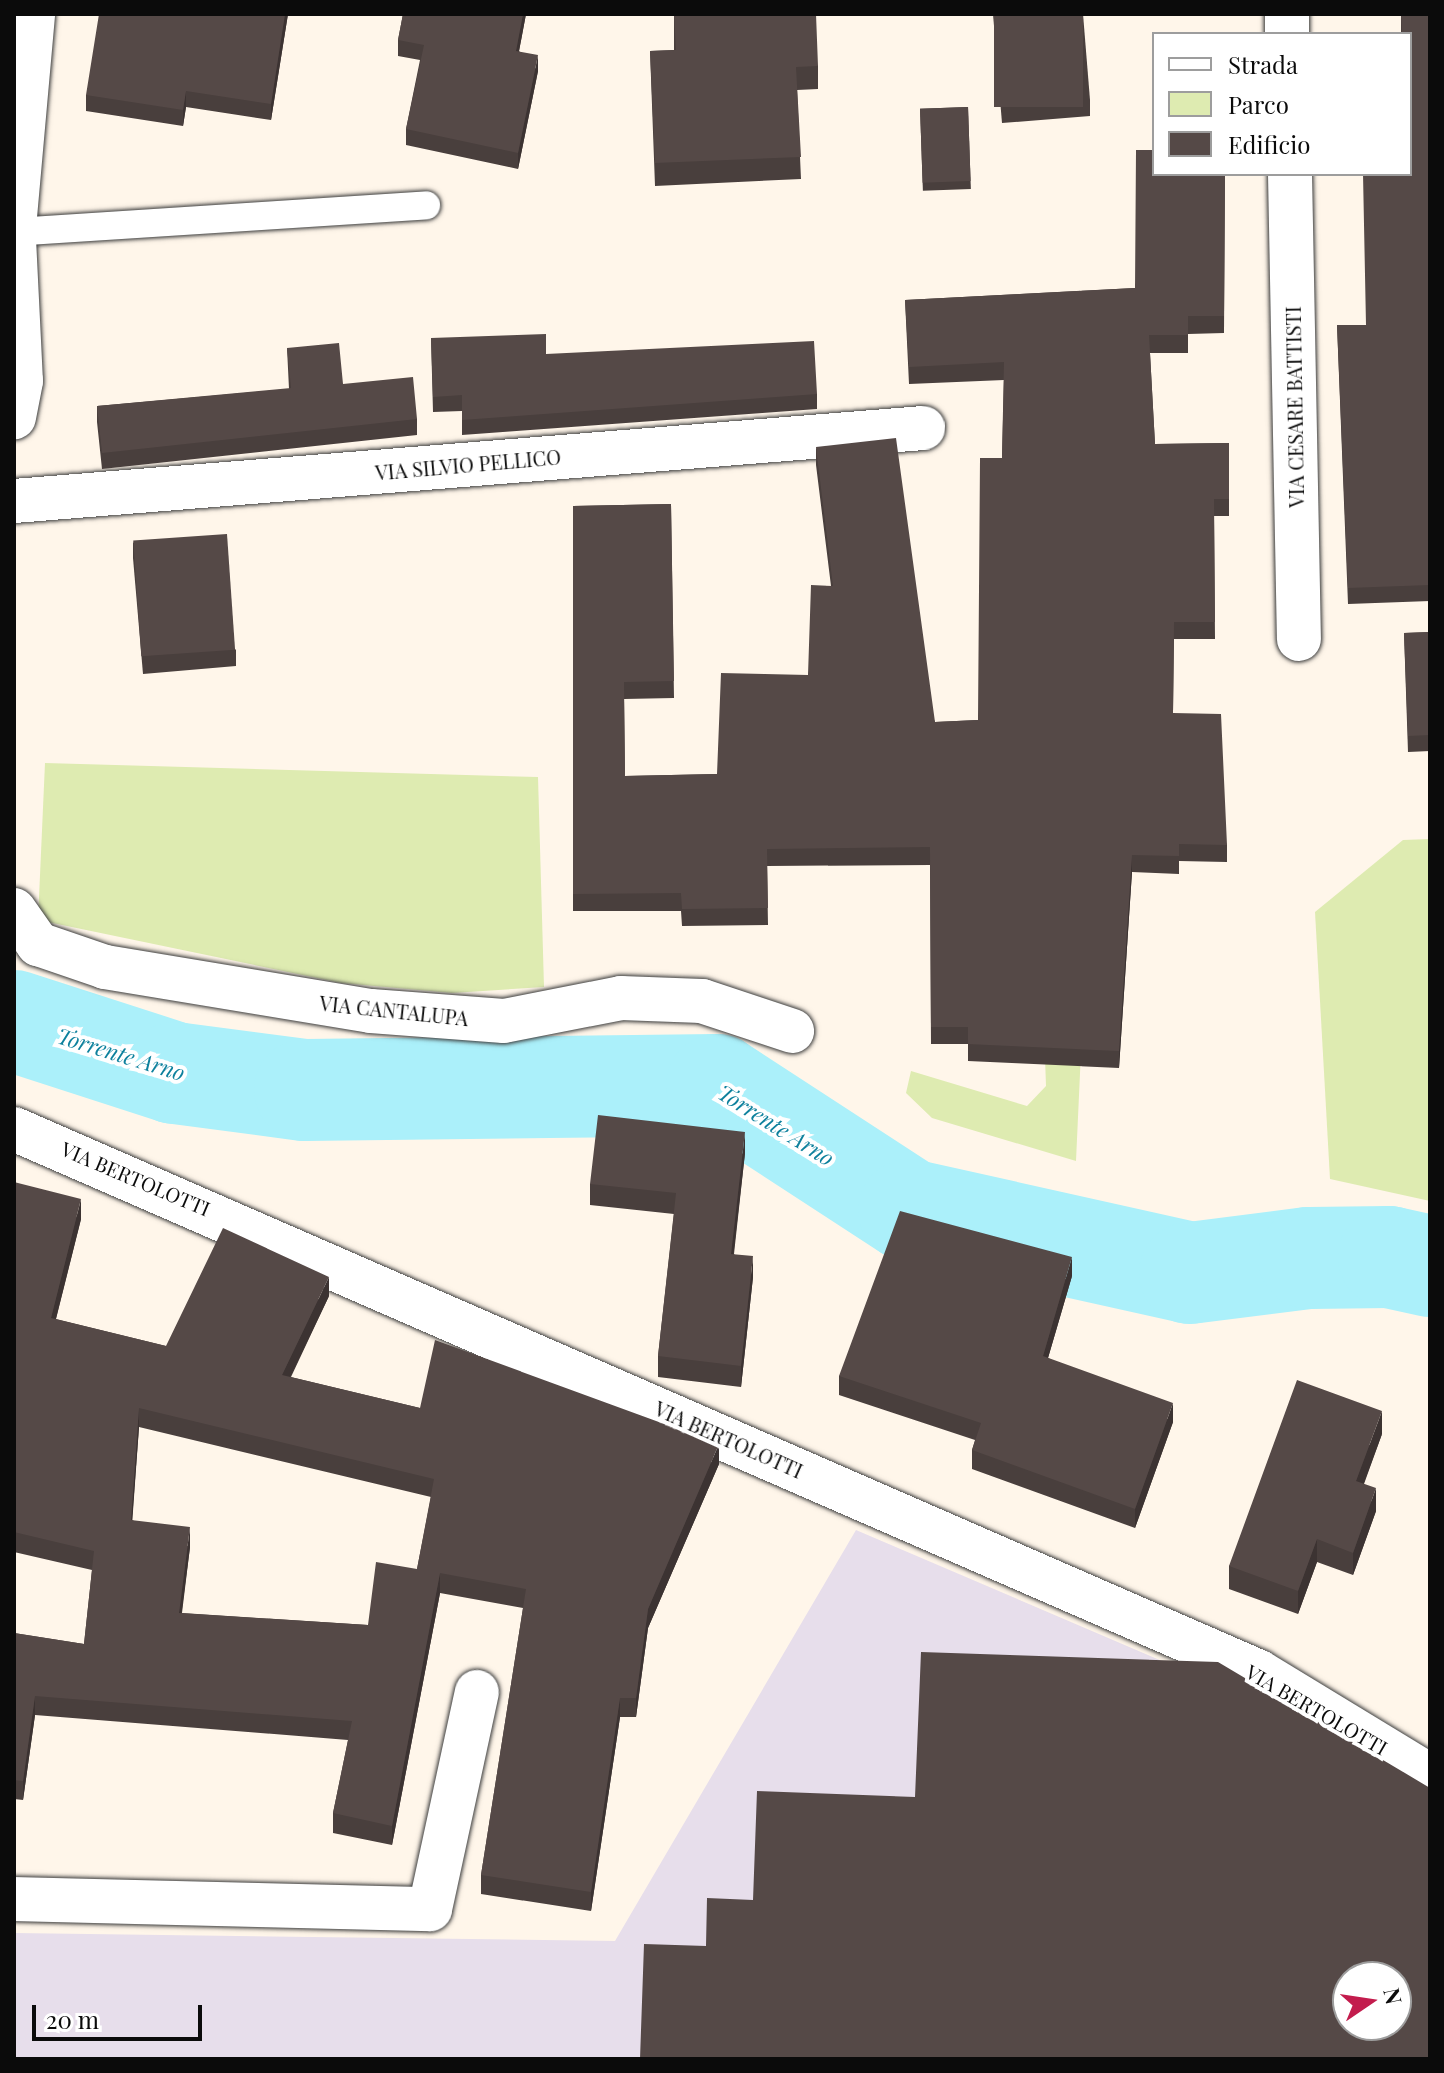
<!DOCTYPE html>
<style>
body{margin:0}
#map{position:relative;width:1444px;height:2073px;overflow:hidden;background:#fff6ea;font-family:"Playfair Display",serif}
div>[style]{position:absolute}
.industrial>*{inset:0;background:#e7deeb}
.green>*{inset:0;background:#deebb1}
.river>*{height:102px;margin:-51px;padding:0 51px;transform-origin:51px;border-radius:51px;background:#abf0fa}
.roads{filter:drop-shadow(0 0 2px #3e3e3e) drop-shadow(0 0 2px #3e3e3e)}
.service>*{height:28px;margin:-14px;padding:0 14px;transform-origin:14px;border-radius:14px;background:#fff}
.minor>*{height:44px;margin:-22px;padding:0 22px;transform-origin:22px;border-radius:22px;background:#fff}
.wall>*{inset:0;background:#493f3d;transform-origin:0 0}
.shaded-wall>*{inset:0;background:#3c3332}
.building>*{inset:0;background:#554947;transform-origin:0 0}
span{translate:-50% -50%;white-space:nowrap;text-align:center;line-height:1.15;-webkit-text-stroke:8px #fff;paint-order:stroke}
.street-label{font-size:20px;color:#0b0b0b}
.water-label{font-size:22px;color:#0e819d;font-style:italic}
.frame{position:absolute;inset:0;border:16px solid #0b0b0b;pointer-events:none}
.legend{position:absolute;left:1152px;top:32px;width:260px;height:144px;box-sizing:border-box;background:#fff;border:2px solid #9d9d9d;margin:0;padding:10px 14px;list-style:none;font-size:24px;color:#0b0b0b}
.legend li{display:flex;align-items:center;gap:16px;height:40px}
.legend b{width:40px;border:2px solid #9d9d9d}
.north{position:absolute;left:1332px;top:1961px;width:80px;height:80px;box-sizing:border-box;background:#fff;border:2px solid #9d9d9d;border-radius:50%;rotate:77deg;font-size:22px;font-weight:700;line-height:32px;text-align:center;color:#0b0b0b}
.north::after{content:'';display:block;margin:auto;width:28px;height:36px;background:#c31c4d;clip-path:polygon(50% 0,100% 100%,50% 72%,0 100%)}
.scale{position:absolute;left:32px;top:2005px;width:170px;height:36px;box-sizing:border-box;border:4px solid #0b0b0b;border-top:0;padding-left:10px;font-size:24px;line-height:28px;white-space:nowrap;color:#0b0b0b;-webkit-text-stroke:6px #fff;paint-order:stroke}
</style>
<div id="map">
<div class="industrial">
<div style="clip-path:polygon(evenodd,856px 1530px,1218px 1685px,1430px 1810px,1430px 2059px,14px 2059px,14px 1933px,615px 1941px,856px 1530px,1348px 1977px,1396px 1977px,1396px 2025px,1348px 2025px,1348px 1977px)"></div>
</div>
<div class="green">
<div style="clip-path:polygon(45px 763px,538px 777px,544px 987px,452px 993px,341px 983px,38px 920px)"></div>
<div style="clip-path:polygon(1036px 803px,1084px 986px,1076px 1161px,932px 1118px,906px 1093px,911px 1071px,1027px 1106px,1046px 1086px)"></div>
<div style="clip-path:polygon(1430px 839px,1430px 1201px,1330px 1179px,1315px 912px,1403px 840px)"></div>
</div>
<div class="river">
<div style="left:14px;top:1021px;width:169px;rotate:17.9deg"></div>
<div style="left:175px;top:1073px;width:131px;rotate:7.5deg"></div>
<div style="left:305px;top:1090px;width:412px;rotate:-0.7deg"></div>
<div style="left:717px;top:1085px;width:229px;rotate:33.1deg"></div>
<div style="left:909px;top:1210px;width:288px;rotate:12.6deg"></div>
<div style="left:1190px;top:1273px;width:120px;rotate:-7.2deg"></div>
<div style="left:1309px;top:1258px;width:80px;rotate:-0.7deg"></div>
<div style="left:1389px;top:1257px;width:42px;rotate:12.4deg"></div>
</div>
<div class="roads">
<div class="service">
<div style="left:14px;top:232px;width:413px;rotate:-3.7deg"></div>
</div>
<div class="minor">
<div style="left:1287px;top:14px;width:20px;rotate:90deg"></div>
<div style="left:1290px;top:174px;width:465px;rotate:88.9deg"></div>
<div style="left:14px;top:228px;width:215px;rotate:-84.9deg"></div>
<div style="left:14px;top:239px;width:142px;rotate:87.2deg"></div>
<div style="left:21px;top:381px;width:37px;rotate:101deg"></div>
<div style="left:14px;top:501px;width:912px;rotate:-4.59deg"></div>
<div style="left:14px;top:910px;width:42px;rotate:54.8deg"></div>
<div style="left:38px;top:944px;width:71px;rotate:18.9deg"></div>
<div style="left:105px;top:967px;width:270px;rotate:9.4deg"></div>
<div style="left:371px;top:1011px;width:133px;rotate:4.3deg"></div>
<div style="left:504px;top:1021px;width:119px;rotate:-11.1deg"></div>
<div style="left:621px;top:998px;width:81px;rotate:2.1deg"></div>
<div style="left:702px;top:1001px;width:95px;rotate:18.4deg"></div>
<div style="left:14px;top:1129px;width:1358px;rotate:23.56deg"></div>
<div style="left:1259px;top:1672px;width:200px;rotate:31.3deg"></div>
<div style="left:14px;top:1899px;width:416px;rotate:1.4deg"></div>
<div style="left:430px;top:1909px;width:222px;rotate:-77.8deg"></div>
</div>
</div>
<div class="wall">
<div style="clip-path:polygon(288px 14px,271px 120px,186px 107px,183px 126px,86px 111px,86px 95px)"></div>
<div style="clip-path:polygon(403px 14px,526px 14px,519px 51px,538px 71px,518px 169px,406px 145px,406px 129px,420px 60px,398px 56px,398px 40px)"></div>
<div style="clip-path:polygon(674px 14px,818px 66px,818px 89px,797px 90px,801px 179px,655px 186px,650px 51px,674px 50px)"></div>
<div style="clip-path:polygon(993px 14px,1083px 14px,1090px 100px,1090px 116px,1002px 123px)"></div>
<div style="clip-path:polygon(1401px 14px,1430px 14px,1430px 601px,1348px 604px,1337px 325px,1366px 325px,1410px 34px,1401px 34px)"></div>
<div style="left:968px;top:107px;width:82px;height:48px;rotate:88deg"></div>
<div style="clip-path:polygon(1154px 174px,1225px 174px,1224px 333px,1188px 334px,1188px 353px,1150px 353px,1155px 444px,1229px 443px,1229px 516px,1214px 516px,1215px 639px,1174px 639px,1173px 713px,1227px 845px,1227px 862px,1179px 861px,1179px 874px,1132px 872px,1119px 1068px,968px 1061px,968px 1044px,931px 1044px,930px 865px,767px 866px,768px 925px,682px 926px,681px 911px,573px 911px,573px 506px,671px 504px,674px 698px,624px 699px,625px 776px,717px 774px,808px 675px,831px 586px,816px 465px,816px 447px,935px 722px,978px 720px,1002px 458px,1004px 380px,909px 384px,905px 300px,1135px 288px)"></div>
<div style="clip-path:polygon(431px 338px,546px 354px,817px 394px,817px 409px,462px 435px,462px 411px,433px 412px)"></div>
<div style="clip-path:polygon(287px 348px,343px 384px,417px 419px,417px 435px,102px 469px,97px 422px,97px 406px,289px 389px)"></div>
<div style="clip-path:polygon(133px 542px,236px 650px,236px 666px,143px 674px,133px 558px)"></div>
<div style="clip-path:polygon(1430px 632px,1430px 751px,1408px 752px,1404px 633px)"></div>
<div style="clip-path:polygon(745px 1153px,734px 1254px,753px 1277px,741px 1387px,658px 1377px,658px 1356px,674px 1214px,590px 1205px,590px 1184px)"></div>
<div style="clip-path:polygon(evenodd,14px 1182px,81px 1219px,56px 1319px,166px 1346px,329px 1296px,291px 1377px,420px 1408px,719px 1464px,648px 1628px,636px 1717px,620px 1717px,591px 1911px,481px 1894px,481px 1875px,523px 1608px,440px 1593px,392px 1845px,333px 1833px,333px 1813px,348px 1740px,35px 1715px,23px 1800px,14px 1799px,14px 1633px,84px 1644px,92px 1570px,14px 1552px,14px 1182px,139px 1427px,431px 1497px,417px 1569px,368px 1625px,182px 1613px,190px 1547px,132px 1520px,139px 1427px)"></div>
<div style="clip-path:polygon(1072px 1276px,1048px 1358px,1173px 1422px,1135px 1528px,972px 1469px,972px 1450px,975px 1440px,839px 1395px,839px 1376px)"></div>
<div style="clip-path:polygon(1382px 1434px,1364px 1484px,1376px 1511px,1353px 1575px,1317px 1562px,1298px 1614px,1229px 1589px,1229px 1566px)"></div>
</div>
<div class="shaded-wall">
<div style="clip-path:polygon(285px 14px,288px 14px,271px 120px,271px 104px)"></div>
<div style="clip-path:polygon(523px 14px,526px 14px,516px 67px,516px 51px)"></div>
<div style="clip-path:polygon(538px 55px,538px 71px,518px 169px,518px 153px)"></div>
<div style="clip-path:polygon(186px 91px,186px 107px,183px 126px,183px 110px)"></div>
<div style="clip-path:polygon(1132px 855px,1132px 872px,1119px 1068px,1119px 1051px)"></div>
<div style="clip-path:polygon(745px 1132px,745px 1153px,731px 1275px,731px 1254px)"></div>
<div style="clip-path:polygon(81px 1199px,81px 1219px,51px 1338px,51px 1318px)"></div>
<div style="clip-path:polygon(753px 1256px,753px 1277px,741px 1387px,741px 1366px)"></div>
<div style="clip-path:polygon(1072px 1257px,1072px 1276px,1043px 1375px,1043px 1356px)"></div>
<div style="clip-path:polygon(329px 1277px,329px 1296px,282px 1394px,282px 1375px)"></div>
<div style="clip-path:polygon(1173px 1403px,1173px 1422px,1135px 1528px,1135px 1509px)"></div>
<div style="clip-path:polygon(139px 1408px,139px 1427px,131px 1539px,131px 1520px)"></div>
<div style="clip-path:polygon(1382px 1411px,1382px 1434px,1356px 1504px,1356px 1481px)"></div>
<div style="clip-path:polygon(719px 1444px,719px 1464px,648px 1628px,636px 1717px,636px 1698px,648px 1609px)"></div>
<div style="clip-path:polygon(1376px 1488px,1376px 1511px,1353px 1575px,1353px 1553px)"></div>
<div style="clip-path:polygon(190px 1527px,190px 1547px,179px 1632px,179px 1613px)"></div>
<div style="clip-path:polygon(1317px 1539px,1317px 1562px,1298px 1614px,1298px 1591px)"></div>
<div style="clip-path:polygon(440px 1573px,440px 1593px,392px 1845px,392px 1826px)"></div>
<div style="clip-path:polygon(35px 1696px,35px 1715px,23px 1800px,23px 1781px)"></div>
<div style="clip-path:polygon(620px 1698px,620px 1717px,591px 1911px,591px 1892px)"></div>
</div>
<div class="building">
<div style="clip-path:polygon(99px 14px,285px 14px,271px 104px,186px 91px,183px 110px,86px 95px)"></div>
<div style="clip-path:polygon(403px 14px,523px 14px,516px 51px,538px 55px,518px 153px,406px 129px,424px 45px,398px 40px)"></div>
<div style="clip-path:polygon(674px 14px,816px 14px,818px 66px,796px 67px,801px 157px,655px 163px,650px 51px,676px 50px)"></div>
<div style="left:994px;top:14px;width:89px;height:93px"></div>
<div style="clip-path:polygon(1401px 14px,1430px 14px,1430px 585px,1348px 588px,1337px 325px,1366px 325px,1363px 174px,1410px 174px,1410px 34px,1402px 34px)"></div>
<div style="left:968px;top:107px;width:74px;height:48px;rotate:88deg"></div>
<div style="clip-path:polygon(1136px 150px,1154px 150px,1154px 174px,1225px 174px,1224px 316px,1188px 316px,1188px 335px,1149px 335px,1155px 444px,1229px 443px,1229px 499px,1214px 499px,1215px 622px,1174px 622px,1173px 713px,1221px 714px,1227px 845px,1179px 844px,1179px 856px,1132px 855px,1119px 1051px,968px 1044px,968px 1027px,931px 1027px,930px 847px,767px 849px,768px 908px,682px 909px,681px 893px,573px 894px,573px 506px,671px 504px,674px 681px,624px 682px,625px 776px,717px 774px,721px 673px,808px 675px,811px 585px,833px 586px,816px 447px,896px 438px,935px 722px,978px 720px,980px 458px,1002px 458px,1004px 362px,909px 367px,905px 300px,1135px 288px)"></div>
<div style="clip-path:polygon(546px 334px,546px 354px,814px 341px,817px 394px,462px 420px,462px 395px,433px 397px,431px 338px)"></div>
<div style="clip-path:polygon(339px 343px,343px 384px,413px 377px,417px 419px,102px 453px,97px 406px,291px 388px,287px 348px)"></div>
<div style="left:227px;top:534px;width:116px;height:94px;rotate:86deg"></div>
<div style="clip-path:polygon(1430px 632px,1430px 735px,1408px 736px,1404px 633px)"></div>
<div style="clip-path:polygon(598px 1115px,745px 1132px,731px 1254px,753px 1256px,741px 1366px,658px 1356px,676px 1193px,590px 1184px)"></div>
<div style="clip-path:polygon(evenodd,14px 1182px,81px 1199px,51px 1318px,166px 1346px,223px 1228px,329px 1277px,282px 1375px,420px 1408px,435px 1340px,719px 1444px,648px 1609px,636px 1698px,620px 1698px,591px 1892px,481px 1875px,526px 1589px,440px 1573px,392px 1826px,333px 1813px,352px 1721px,35px 1696px,23px 1781px,14px 1780px,14px 1633px,84px 1644px,94px 1551px,14px 1532px,14px 1182px,139px 1408px,434px 1479px,417px 1569px,376px 1562px,368px 1625px,179px 1613px,190px 1527px,131px 1520px,139px 1408px)"></div>
<div style="clip-path:polygon(900px 1211px,1072px 1257px,1043px 1356px,1173px 1403px,1135px 1509px,972px 1450px,981px 1423px,839px 1376px)"></div>
<div style="clip-path:polygon(1297px 1380px,1382px 1411px,1356px 1481px,1376px 1488px,1353px 1553px,1317px 1539px,1298px 1591px,1229px 1566px)"></div>
<div style="clip-path:polygon(evenodd,921px 1652px,1218px 1662px,1430px 1788px,1430px 2059px,640px 2059px,644px 1944px,706px 1946px,707px 1898px,753px 1900px,757px 1791px,915px 1797px,921px 1652px,1348px 1977px,1396px 1977px,1396px 2025px,1348px 2025px,1348px 1977px)"></div>
</div>
<div class="street-label">
<span style="left:1294px;top:407px;rotate:-91deg">VIA CESARE BATTISTI</span>
<span style="left:468px;top:464px;rotate:-5deg">VIA SILVIO PELLICO</span>
<span style="left:394px;top:1010px;rotate:6deg">VIA CANTALUPA</span>
<span style="left:136px;top:1178px;rotate:23deg">VIA BERTOLOTTI</span>
<span style="left:729px;top:1439px;rotate:24deg">VIA BERTOLOTTI</span>
<span style="left:1317px;top:1709px;rotate:30deg">VIA BERTOLOTTI</span>
</div>
<div class="water-label">
<span style="left:121px;top:1054px;rotate:17deg">Torrente Arno</span>
<span style="left:776px;top:1125px;rotate:32deg">Torrente Arno</span>
</div>
<div class="frame"></div>
<ul class="legend">
<li><b style="height:10px;background:#fff"></b>Strada</li>
<li><b style="height:22px;background:#deebb1"></b>Parco</li>
<li><b style="height:22px;background:#554947"></b>Edificio</li>
</ul>
<div class="north">N</div>
<div class="scale">20 m</div>
</div>
